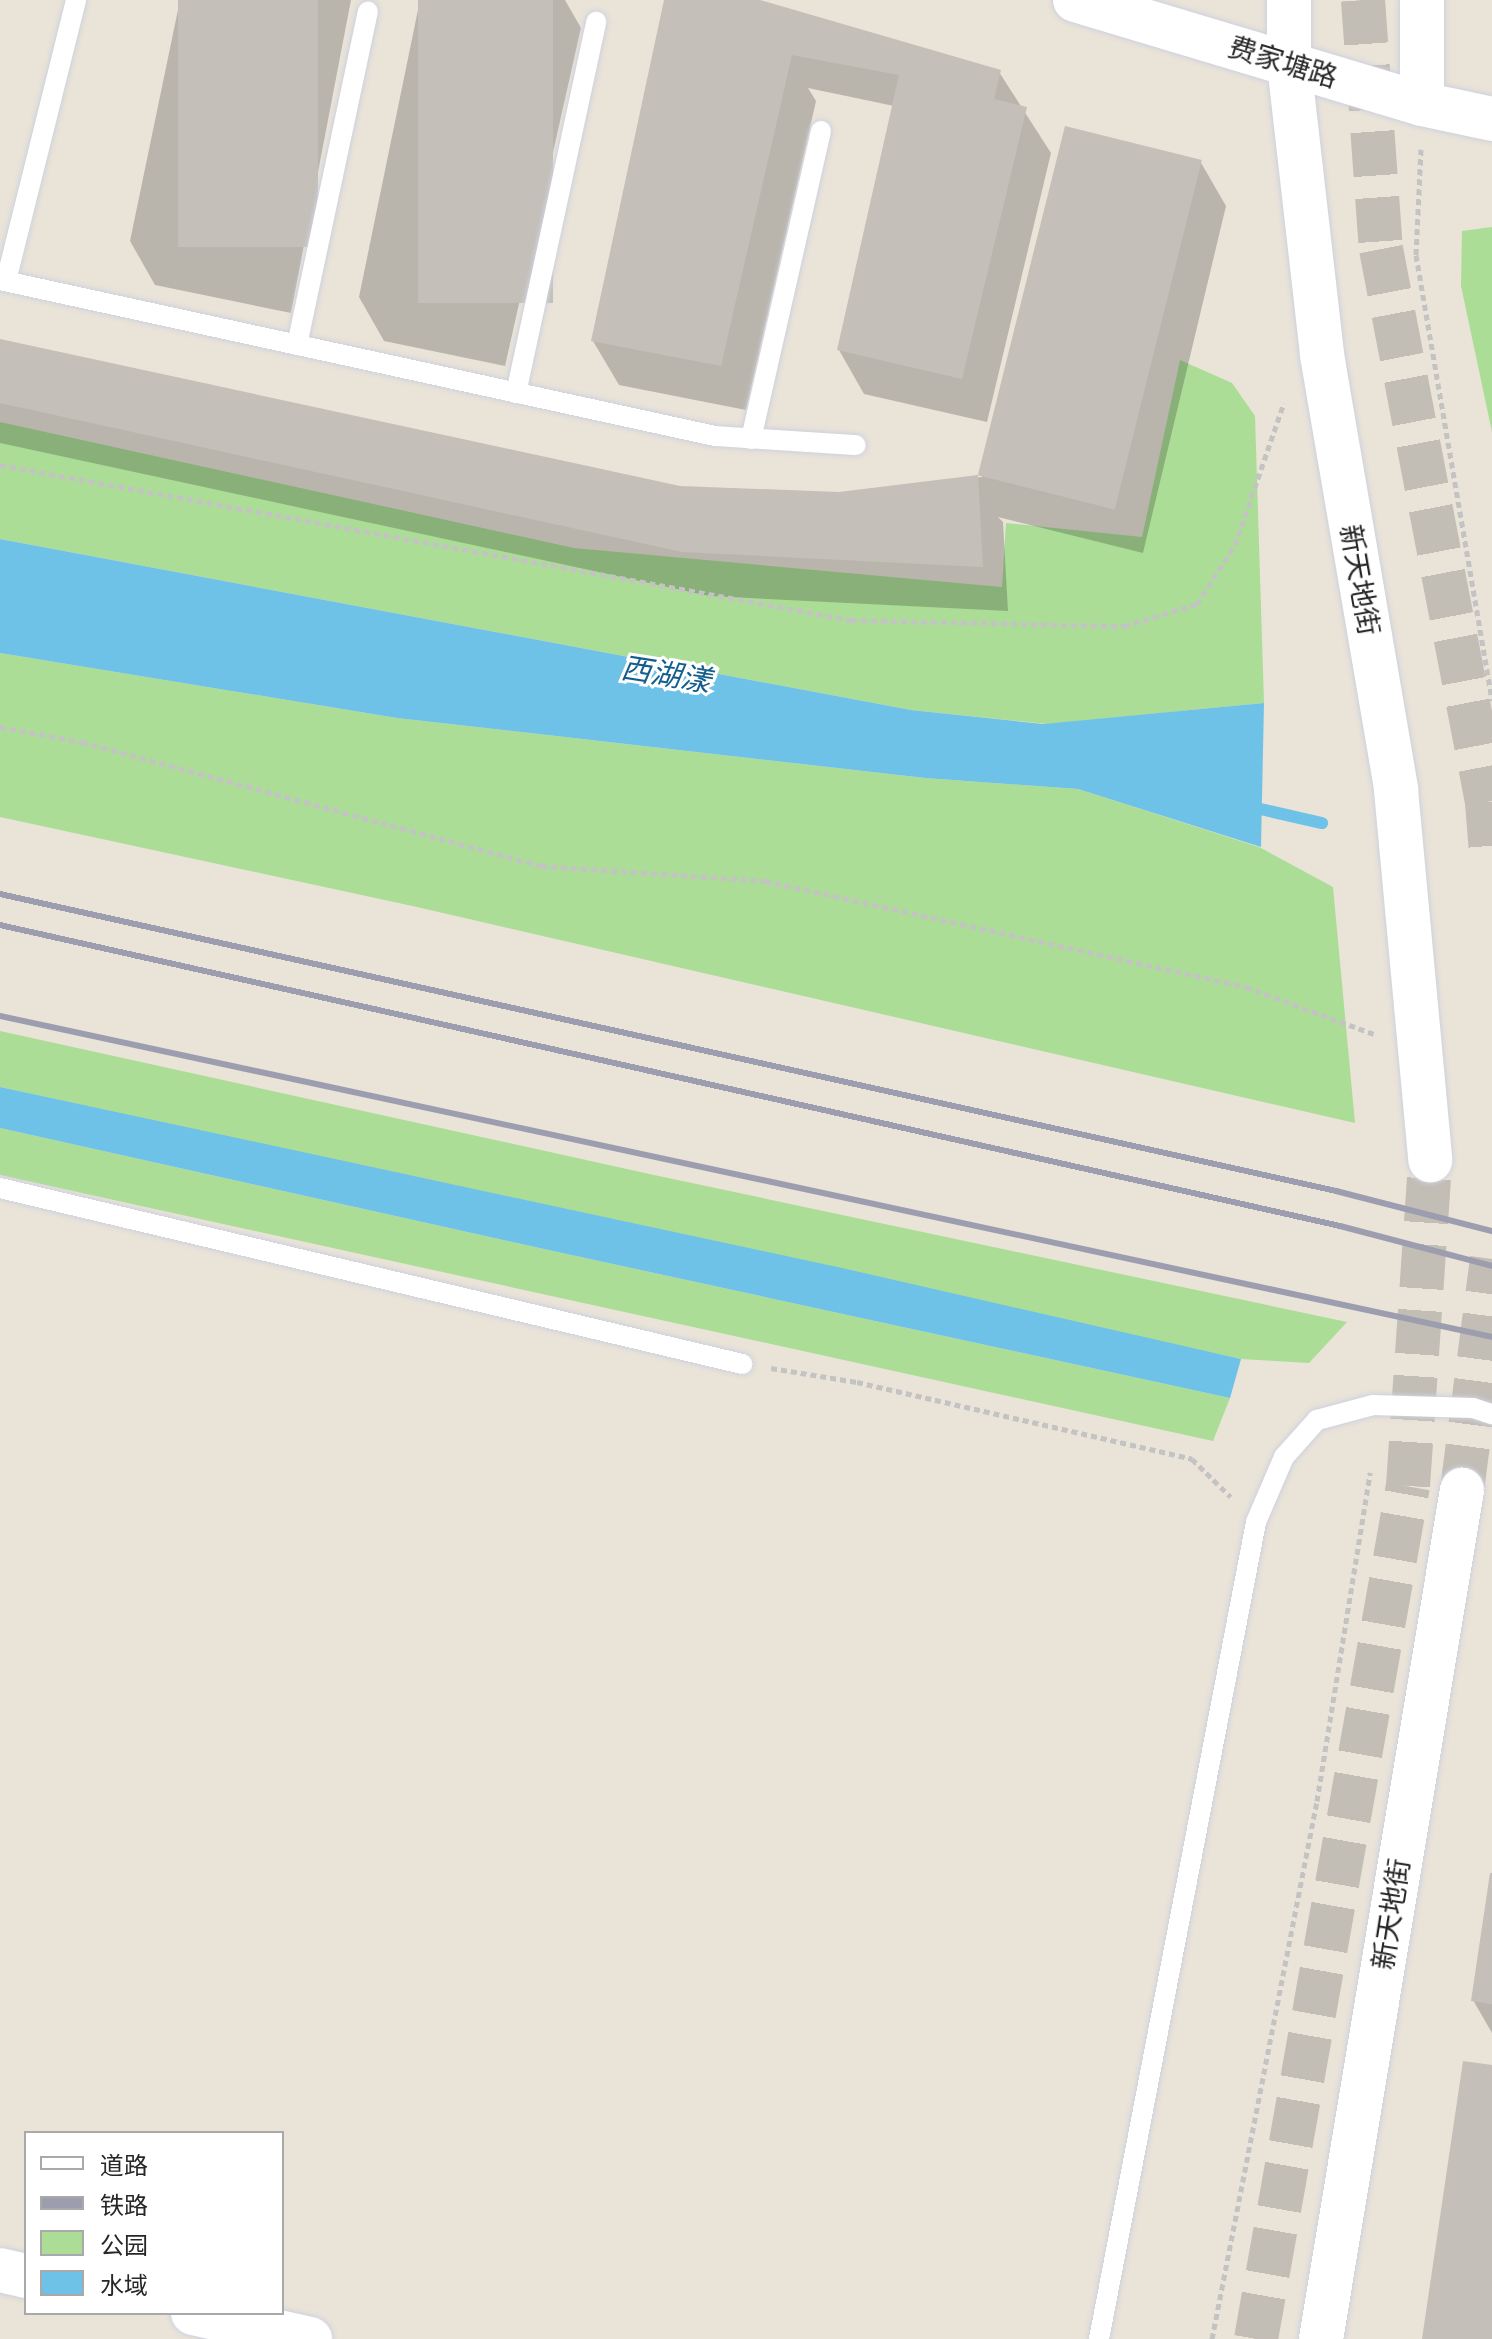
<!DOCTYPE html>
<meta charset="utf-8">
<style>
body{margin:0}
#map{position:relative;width:1492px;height:2339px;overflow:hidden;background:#e9e3d8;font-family:"PT Sans Narrow","Noto Sans SC",sans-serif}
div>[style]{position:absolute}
.green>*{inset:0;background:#acdd97}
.water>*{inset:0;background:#6fc2e7}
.shadow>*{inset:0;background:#0003}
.stream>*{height:12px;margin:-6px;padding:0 6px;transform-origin:6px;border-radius:6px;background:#6fc2e7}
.building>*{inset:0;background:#c4bfb8;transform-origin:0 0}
.secondary-tunnel>*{height:44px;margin-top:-22px;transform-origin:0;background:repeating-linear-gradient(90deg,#c2bdb5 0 44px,transparent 0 66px)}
.path>*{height:5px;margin-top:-2.5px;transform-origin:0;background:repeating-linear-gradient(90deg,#c3c3c3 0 6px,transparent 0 10px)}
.roads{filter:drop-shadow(0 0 2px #ced1df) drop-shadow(0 0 2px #ced1df)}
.service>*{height:20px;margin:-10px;padding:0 10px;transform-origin:10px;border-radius:10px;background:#fff}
.tertiary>*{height:44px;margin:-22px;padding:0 22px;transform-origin:22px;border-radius:22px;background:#fff}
.secondary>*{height:44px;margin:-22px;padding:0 22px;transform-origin:22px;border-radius:22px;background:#fff}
.rail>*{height:6px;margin:-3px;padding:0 3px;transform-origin:3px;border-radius:3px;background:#9c9eb0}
span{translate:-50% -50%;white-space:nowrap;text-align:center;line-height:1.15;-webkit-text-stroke:6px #fff;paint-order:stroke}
.street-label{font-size:28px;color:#272727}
.water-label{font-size:30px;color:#145e8e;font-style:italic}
.legend{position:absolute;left:24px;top:2131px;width:260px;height:184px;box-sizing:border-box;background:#fff;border:2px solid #a9a9a9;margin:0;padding:10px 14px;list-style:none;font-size:24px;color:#272727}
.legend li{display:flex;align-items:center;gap:16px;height:40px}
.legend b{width:40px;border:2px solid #a9a9a9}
</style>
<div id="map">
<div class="green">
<div style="clip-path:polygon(1492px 227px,1492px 432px,1461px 286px,1462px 231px)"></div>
<div style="clip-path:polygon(1180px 360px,1232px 383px,1255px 416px,1264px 703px,1047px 724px,911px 710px,0 539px,0 422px,574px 548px,1002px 587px,1006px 523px,1142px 537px)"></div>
<div style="clip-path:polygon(0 653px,397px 718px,925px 778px,1078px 789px,1259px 847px,1333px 887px,1355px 1123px,417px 907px,0 817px)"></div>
<div style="clip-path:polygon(0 1031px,654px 1175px,1347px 1322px,1309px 1363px,1241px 1359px,0 1087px)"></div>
<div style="clip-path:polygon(0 1128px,553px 1251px,1230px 1398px,1213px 1441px,0 1175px)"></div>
</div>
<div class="water">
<div style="clip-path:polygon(0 539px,911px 710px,1043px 724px,1264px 703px,1261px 847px,1078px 789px,925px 778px,397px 718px,0 653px)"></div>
<div style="clip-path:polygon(0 1087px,842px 1268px,1241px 1359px,1230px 1398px,553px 1251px,0 1128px)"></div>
</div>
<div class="shadow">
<div style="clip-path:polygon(180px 0,351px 0,291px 313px,155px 285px,130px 241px)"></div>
<div style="clip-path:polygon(420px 0,565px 0,581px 28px,505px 366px,384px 341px,359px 297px)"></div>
<div style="clip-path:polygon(666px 0,753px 0,999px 72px,1051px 153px,987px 422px,864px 394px,839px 350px,894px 106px,808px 88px,816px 101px,746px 410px,619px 385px,593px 341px)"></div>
<div style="clip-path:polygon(1200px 161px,1226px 206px,1143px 553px,998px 517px,1003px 522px,1008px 611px,709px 596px,0 443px,0 341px,679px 488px,839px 494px,982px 477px)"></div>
<div style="clip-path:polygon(1492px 1875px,1492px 2033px,1473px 2000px)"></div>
</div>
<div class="stream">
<div style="left:1247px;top:806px;width:77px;rotate:12.8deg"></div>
</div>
<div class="building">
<div style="left:178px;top:0;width:140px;height:247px"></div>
<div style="left:418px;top:0;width:135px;height:303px"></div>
<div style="clip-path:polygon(664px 0,760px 0,1001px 70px,994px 99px,1027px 107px,962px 379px,837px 350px,899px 75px,792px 55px,721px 366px,591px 341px)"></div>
<div style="left:1065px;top:126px;width:141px;height:360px;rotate:14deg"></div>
<div style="clip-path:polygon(0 339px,680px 486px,839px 492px,978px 475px,983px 567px,682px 552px,0 403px)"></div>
<div style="clip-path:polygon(1490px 1873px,1492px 1873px,1492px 2004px,1471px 2001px)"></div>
<div style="clip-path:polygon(1463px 2061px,1492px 2065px,1492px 2339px,1422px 2339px)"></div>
</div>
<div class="secondary-tunnel">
<div style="left:1363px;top:0;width:250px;rotate:85.9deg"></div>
<div style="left:1381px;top:249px;width:563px;rotate:79.15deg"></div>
<div style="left:1487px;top:802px;width:64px;rotate:85.5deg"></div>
<div style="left:1462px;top:1490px;width:233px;rotate:-82.6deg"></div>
<div style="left:1256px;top:2339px;width:866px;rotate:-79.9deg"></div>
<div style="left:1408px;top:1486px;width:327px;rotate:-86.1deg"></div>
</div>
<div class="path">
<div style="left:1421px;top:149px;width:106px;rotate:92.7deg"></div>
<div style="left:1416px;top:255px;width:452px;rotate:80.3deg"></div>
<div style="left:0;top:465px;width:865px;rotate:10.32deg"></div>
<div style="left:851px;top:620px;width:273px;rotate:1.3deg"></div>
<div style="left:1124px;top:626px;width:76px;rotate:-16.8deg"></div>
<div style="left:1197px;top:604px;width:70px;rotate:-57.2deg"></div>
<div style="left:1235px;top:545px;width:150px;rotate:-71deg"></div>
<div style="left:0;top:727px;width:83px;rotate:10.4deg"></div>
<div style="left:82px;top:742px;width:475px;rotate:15.1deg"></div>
<div style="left:541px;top:866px;width:225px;rotate:3.8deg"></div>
<div style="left:765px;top:881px;width:493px;rotate:12.4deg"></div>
<div style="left:1246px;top:987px;width:136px;rotate:20.2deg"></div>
<div style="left:771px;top:1368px;width:87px;rotate:9.2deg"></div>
<div style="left:857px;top:1382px;width:344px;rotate:12.9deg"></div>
<div style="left:1192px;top:1459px;width:54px;rotate:44.3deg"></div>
<div style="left:1212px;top:2339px;width:548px;rotate:-78.96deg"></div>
<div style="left:1317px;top:1801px;width:333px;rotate:-80.8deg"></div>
</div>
<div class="roads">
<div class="service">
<div style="left:0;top:280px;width:732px;rotate:12.31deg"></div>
<div style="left:715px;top:436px;width:141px;rotate:3.7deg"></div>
<div style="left:6px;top:281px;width:290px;rotate:-76deg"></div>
<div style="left:297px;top:345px;width:341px;rotate:-78deg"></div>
<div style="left:516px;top:393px;width:380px;rotate:-77.8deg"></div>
<div style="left:751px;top:439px;width:316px;rotate:-77.2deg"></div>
<div style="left:0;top:1188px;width:763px;rotate:13.34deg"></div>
<div style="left:1099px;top:2339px;width:832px;rotate:-79.12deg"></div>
<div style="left:1256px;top:1522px;width:71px;rotate:-66.7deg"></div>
<div style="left:1284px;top:1457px;width:50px;rotate:-48.3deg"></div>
<div style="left:1317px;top:1420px;width:58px;rotate:-15deg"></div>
<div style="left:1373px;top:1405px;width:100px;rotate:1.7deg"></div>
<div style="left:1473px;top:1408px;width:20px;rotate:18deg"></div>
</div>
<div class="tertiary">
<div style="left:1075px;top:0;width:362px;rotate:16.7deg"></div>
<div style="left:1422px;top:104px;width:72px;rotate:12.1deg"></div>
<div style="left:0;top:2270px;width:27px;rotate:13deg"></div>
<div style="left:193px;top:2313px;width:120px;rotate:12.5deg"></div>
</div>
<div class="secondary">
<div style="left:1289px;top:0;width:64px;rotate:90deg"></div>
<div style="left:1289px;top:64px;width:293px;rotate:83.5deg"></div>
<div style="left:1322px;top:355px;width:441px;rotate:80.3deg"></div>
<div style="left:1396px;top:790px;width:372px;rotate:84.7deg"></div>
<div style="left:1422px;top:0;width:104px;rotate:90deg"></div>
<div style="left:1321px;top:2339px;width:861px;rotate:-80.57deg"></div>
</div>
</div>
<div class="rail">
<div style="left:0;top:894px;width:1369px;rotate:12.53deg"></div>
<div style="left:1336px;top:1191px;width:161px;rotate:14.4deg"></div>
<div style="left:0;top:925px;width:1373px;rotate:12.66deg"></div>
<div style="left:1340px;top:1226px;width:157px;rotate:14.7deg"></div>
<div style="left:0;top:1016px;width:1526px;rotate:12.14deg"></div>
</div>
<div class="street-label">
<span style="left:1283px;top:62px;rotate:17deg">费家塘路</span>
<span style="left:1360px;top:580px;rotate:80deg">新天地街</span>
<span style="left:1391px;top:1914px;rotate:-81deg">新天地街</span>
</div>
<div class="water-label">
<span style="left:666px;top:674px;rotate:9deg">西湖漾</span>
</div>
<ul class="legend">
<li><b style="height:10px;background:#fff"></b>道路</li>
<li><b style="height:10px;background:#9c9eb0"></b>铁路</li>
<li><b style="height:22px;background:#acdd97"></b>公园</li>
<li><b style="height:22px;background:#6fc2e7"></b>水域</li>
</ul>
</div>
